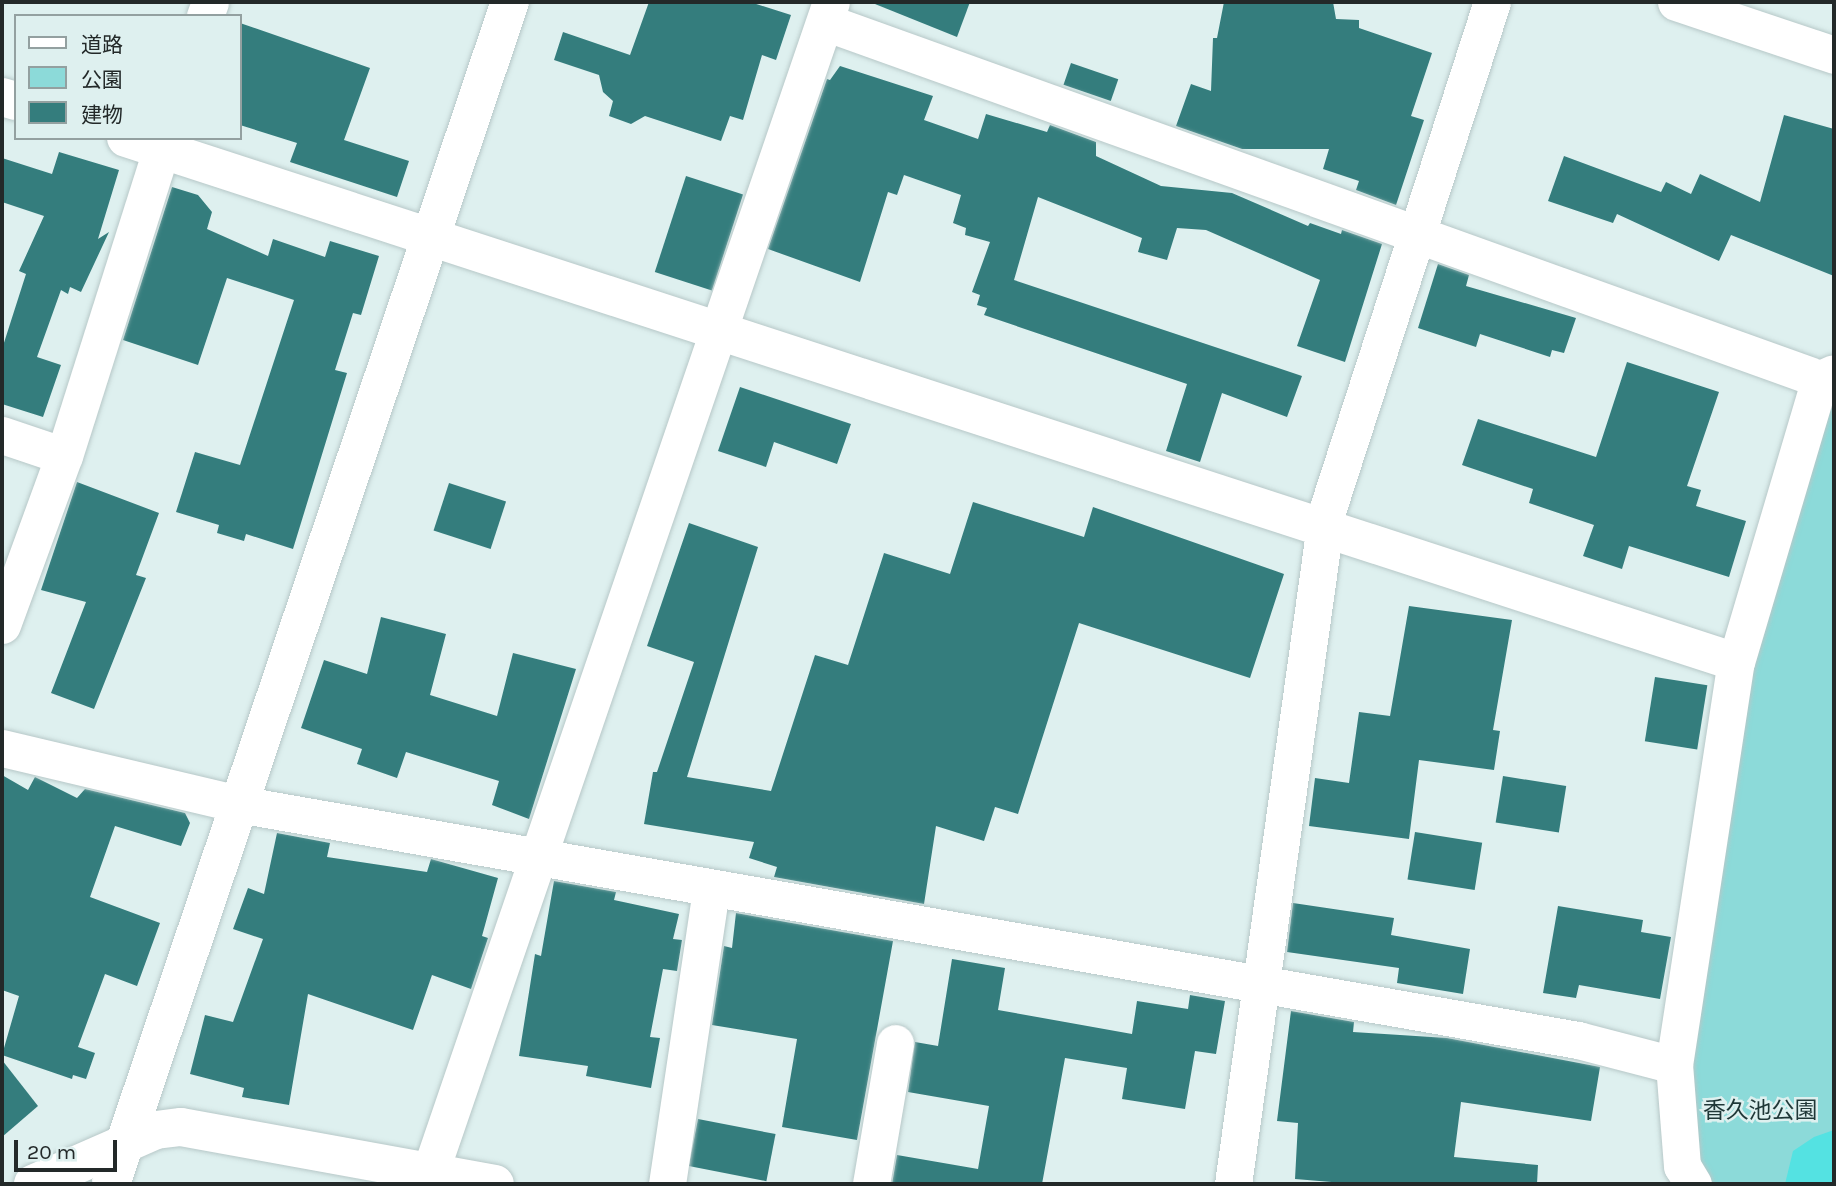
<!DOCTYPE html>
<meta charset="utf-8">
<style>
body{margin:0}
#map{position:relative;width:1836px;height:1186px;overflow:hidden;background:#def0ef;font-family:Karla,"Noto Sans JP",sans-serif}
div>[style]{position:absolute}
.green>*{inset:0;background:#8cdad9}
.water>*{inset:0;background:#54e2e2}
.building>*{inset:0;background:#347d7d;transform-origin:0 0}
.roads{filter:drop-shadow(0 0 2px #b7c8c8) drop-shadow(0 0 2px #b7c8c8)}
.minor>*{height:37px;margin:-18.5px;padding:0 18.5px;transform-origin:18.5px;border-radius:18.5px;background:#fff}
.tertiary>*{height:38px;margin:-19px;padding:0 19px;transform-origin:19px;border-radius:19px;background:#fff}
span{translate:-50% -50%;white-space:nowrap;text-align:center;line-height:1.15;-webkit-text-stroke:5px #def0ef;paint-order:stroke}
.park-label{font-size:23px;color:#1f3737}
.frame{position:absolute;inset:0;border:4px solid #232929;pointer-events:none}
.legend{position:absolute;left:14px;top:14px;width:228px;height:126px;box-sizing:border-box;background:#def0ef;border:2px solid #93a0a0;margin:0;padding:9px 12px;list-style:none;font-size:21px;color:#232929}
.legend li{display:flex;align-items:center;gap:14px;height:35px}
.legend b{width:35px;border:2px solid #93a0a0}
.scale{position:absolute;left:14px;top:1140px;width:103px;height:32px;box-sizing:border-box;border:4px solid #232929;border-top:0;padding-left:9px;font-size:21px;line-height:24px;white-space:nowrap;color:#232929;-webkit-text-stroke:5px #def0ef;paint-order:stroke}
</style>
<div id="map">
<div class="green">
<div style="clip-path:polygon(1834px 406px,1834px 1184px,1706px 1184px,1685px 1120px,1738px 696px,1816px 426px)"></div>
</div>
<div class="water">
<div style="clip-path:polygon(1834px 1130px,1834px 1184px,1785px 1184px,1793px 1151px,1814px 1137px)"></div>
</div>
<div class="building">
<div style="clip-path:polygon(649px 2px,750px 2px,791px 15px,776px 60px,762px 55px,743px 120px,730px 116px,721px 141px,645px 116px,631px 124px,609px 116px,613px 101px,603px 92px,599px 75px,554px 60px,563px 32px,630px 55px)"></div>
<div style="clip-path:polygon(870px 2px,970px 2px,957px 37px)"></div>
<div style="clip-path:polygon(1224px 2px,1333px 2px,1336px 19px,1359px 20px,1359px 28px,1432px 53px,1411px 116px,1424px 120px,1396px 205px,1356px 190px,1359px 181px,1323px 169px,1329px 149px,1242px 149px,1176px 126px,1191px 84px,1211px 91px,1213px 38px,1217px 38px)"></div>
<div style="clip-path:polygon(240px 23px,370px 68px,344px 140px,409px 161px,397px 197px,290px 162px,297px 143px,240px 125px)"></div>
<div style="left:1071px;top:63px;width:50px;height:23px;rotate:19deg"></div>
<div style="clip-path:polygon(840px 66px,933px 96px,924px 120px,978px 139px,986px 114px,1047px 132px,1050px 125px,1096px 142px,1096px 156px,1161px 186px,1232px 193px,1308px 226px,1310px 223px,1341px 234px,1342px 230px,1382px 244px,1345px 362px,1297px 346px,1320px 280px,1206px 230px,1177px 228px,1167px 260px,1138px 252px,1142px 238px,1038px 197px,1014px 280px,1302px 376px,1287px 417px,1222px 393px,1200px 462px,1166px 451px,1187px 384px,984px 315px,987px 308px,977px 305px,980px 295px,972px 292px,990px 242px,965px 235px,966px 228px,953px 223px,961px 195px,904px 175px,897px 195px,888px 192px,860px 282px,768px 249px,827px 79px,830px 80px)"></div>
<div style="clip-path:polygon(1784px 115px,1834px 129px,1834px 276px,1731px 235px,1719px 261px,1617px 214px,1613px 223px,1548px 201px,1564px 156px,1661px 192px,1666px 182px,1691px 194px,1700px 174px,1760px 202px)"></div>
<div style="clip-path:polygon(59px 152px,119px 170px,98px 239px,109px 232px,81px 292px,70px 287px,68px 294px,61px 290px,37px 357px,61px 365px,43px 417px,2px 404px,2px 349px,26px 274px,19px 271px,44px 216px,2px 202px,2px 158px,52px 174px)"></div>
<div style="left:686px;top:176px;width:60px;height:101px;rotate:18deg"></div>
<div style="clip-path:polygon(172px 187px,198px 195px,212px 212px,207px 229px,268px 256px,273px 239px,325px 257px,330px 241px,379px 256px,361px 315px,353px 313px,335px 370px,347px 373px,293px 549px,246px 534px,244px 541px,217px 533px,219px 525px,176px 512px,195px 452px,240px 465px,294px 300px,227px 278px,198px 365px,123px 340px)"></div>
<div style="clip-path:polygon(1438px 264px,1469px 275px,1466px 286px,1576px 318px,1564px 353px,1552px 350px,1550px 357px,1480px 334px,1476px 347px,1418px 328px)"></div>
<div style="clip-path:polygon(1627px 362px,1719px 392px,1687px 486px,1701px 490px,1696px 506px,1746px 521px,1729px 577px,1629px 546px,1622px 569px,1583px 556px,1594px 525px,1529px 503px,1533px 489px,1462px 465px,1478px 419px,1596px 457px)"></div>
<div style="clip-path:polygon(740px 387px,851px 424px,837px 464px,774px 442px,766px 467px,718px 451px)"></div>
<div style="clip-path:polygon(77px 482px,159px 513px,136px 575px,146px 578px,94px 709px,51px 693px,86px 602px,41px 590px)"></div>
<div style="left:449px;top:483px;width:60px;height:50px;rotate:18deg"></div>
<div style="clip-path:polygon(973px 502px,1084px 537px,1093px 507px,1284px 574px,1250px 678px,1079px 623px,1018px 814px,995px 807px,984px 841px,936px 826px,924px 904px,774px 877px,777px 867px,749px 858px,754px 842px,644px 824px,653px 772px,657px 772px,694px 662px,647px 646px,689px 523px,758px 547px,687px 777px,771px 791px,815px 655px,848px 665px,884px 553px,950px 574px)"></div>
<div style="clip-path:polygon(1409px 606px,1512px 620px,1493px 730px,1500px 731px,1494px 770px,1419px 760px,1409px 839px,1309px 826px,1315px 778px,1349px 783px,1359px 712px,1390px 716px)"></div>
<div style="clip-path:polygon(381px 617px,446px 634px,430px 695px,497px 716px,513px 653px,576px 669px,529px 819px,492px 805px,499px 781px,406px 752px,397px 778px,357px 764px,362px 749px,301px 728px,324px 660px,367px 674px)"></div>
<div style="left:1655px;top:677px;width:53px;height:65px;rotate:9deg"></div>
<div style="clip-path:polygon(2px 775px,28px 790px,35px 777px,77px 798px,85px 789px,185px 813px,190px 823px,181px 846px,115px 826px,90px 897px,160px 923px,137px 986px,105px 974px,78px 1047px,95px 1053px,86px 1079px,73px 1075px,72px 1079px,2px 1055px,19px 996px,2px 990px)"></div>
<div style="left:1503px;top:776px;width:64px;height:47px;rotate:9deg"></div>
<div style="left:1415px;top:832px;width:68px;height:48px;rotate:9deg"></div>
<div style="clip-path:polygon(277px 833px,330px 843px,327px 857px,427px 872px,431px 859px,498px 878px,482px 936px,488px 938px,471px 989px,432px 975px,413px 1030px,308px 994px,289px 1105px,242px 1097px,244px 1088px,190px 1074px,205px 1015px,233px 1022px,263px 939px,233px 929px,248px 888px,264px 894px)"></div>
<div style="clip-path:polygon(554px 881px,616px 892px,614px 900px,679px 914px,673px 939px,682px 940px,677px 971px,663px 969px,650px 1037px,660px 1038px,651px 1088px,586px 1076px,588px 1066px,519px 1056px,535px 954px,541px 956px)"></div>
<div style="clip-path:polygon(1293px 903px,1394px 918px,1391px 935px,1470px 949px,1463px 994px,1397px 983px,1399px 968px,1287px 952px)"></div>
<div style="clip-path:polygon(1558px 906px,1643px 920px,1641px 932px,1671px 937px,1660px 999px,1579px 985px,1576px 998px,1543px 993px)"></div>
<div style="clip-path:polygon(736px 913px,893px 941px,857px 1140px,782px 1127px,797px 1039px,712px 1025px,724px 946px,732px 948px)"></div>
<div style="clip-path:polygon(952px 959px,1005px 968px,998px 1010px,1132px 1034px,1137px 1001px,1188px 1009px,1190px 995px,1225px 1001px,1216px 1054px,1195px 1051px,1185px 1109px,1122px 1099px,1127px 1068px,1065px 1058px,1042px 1184px,892px 1184px,897px 1155px,978px 1169px,989px 1106px,908px 1092px,915px 1042px,938px 1046px)"></div>
<div style="clip-path:polygon(1291px 1011px,1354px 1022px,1353px 1032px,1447px 1038px,1600px 1067px,1591px 1121px,1461px 1102px,1454px 1157px,1538px 1165px,1537px 1184px,1356px 1184px,1295px 1179px,1298px 1123px,1277px 1121px)"></div>
<div style="clip-path:polygon(2px 1060px,38px 1106px,2px 1137px)"></div>
<div style="left:698px;top:1119px;width:79px;height:48px;rotate:11deg"></div>
</div>
<div class="roads">
<div class="minor">
<div style="left:1676px;top:2px;width:167px;rotate:18.5deg"></div>
<div style="left:205px;top:16px;width:15px;rotate:-70deg"></div>
<div style="left:825px;top:22px;width:1057px;rotate:19.74deg"></div>
<div style="left:1820px;top:379px;width:15px;rotate:-23deg"></div>
<div style="left:2px;top:435px;width:65px;rotate:18.7deg"></div>
<div style="left:2px;top:625px;width:180px;rotate:-69.9deg"></div>
<div style="left:64px;top:456px;width:334px;rotate:-72.4deg"></div>
<div style="left:2px;top:748px;width:243px;rotate:13.3deg"></div>
<div style="left:238px;top:804px;width:1361px;rotate:9.99deg"></div>
<div style="left:1578px;top:1040px;width:99px;rotate:14.6deg"></div>
<div style="left:426px;top:1184px;width:1249px;rotate:-71.09deg"></div>
<div style="left:667px;top:1184px;width:299px;rotate:-81.5deg"></div>
<div style="left:871px;top:1184px;width:143px;rotate:-80.3deg"></div>
<div style="left:1233px;top:1184px;width:680px;rotate:-82.05deg"></div>
<div style="left:1327px;top:511px;width:535px;rotate:-72.04deg"></div>
<div style="left:1693px;top:1184px;width:21px;rotate:-121deg"></div>
<div style="left:1682px;top:1166px;width:101px;rotate:-94.5deg"></div>
<div style="left:1674px;top:1065px;width:408px;rotate:-81.3deg"></div>
<div style="left:1736px;top:662px;width:295px;rotate:-73.5deg"></div>
</div>
<div class="tertiary">
<div style="left:2px;top:97px;width:15px;rotate:16deg"></div>
<div style="left:126px;top:138px;width:1693px;rotate:18.03deg"></div>
<div style="left:33px;top:1184px;width:134px;rotate:-23.7deg"></div>
<div style="left:156px;top:1130px;width:25px;rotate:-7deg"></div>
<div style="left:181px;top:1127px;width:319px;rotate:10.3deg"></div>
<div style="left:111px;top:1184px;width:1248px;rotate:-71.35deg"></div>
</div>
</div>
<div class="park-label">
<span style="left:1760px;top:1111px">香久池公園</span>
</div>
<div class="frame"></div>
<ul class="legend">
<li><b style="height:9px;background:#fff"></b>道路</li>
<li><b style="height:19px;background:#8cdad9"></b>公園</li>
<li><b style="height:19px;background:#347d7d"></b>建物</li>
</ul>
<div class="scale">20 m</div>
</div>
